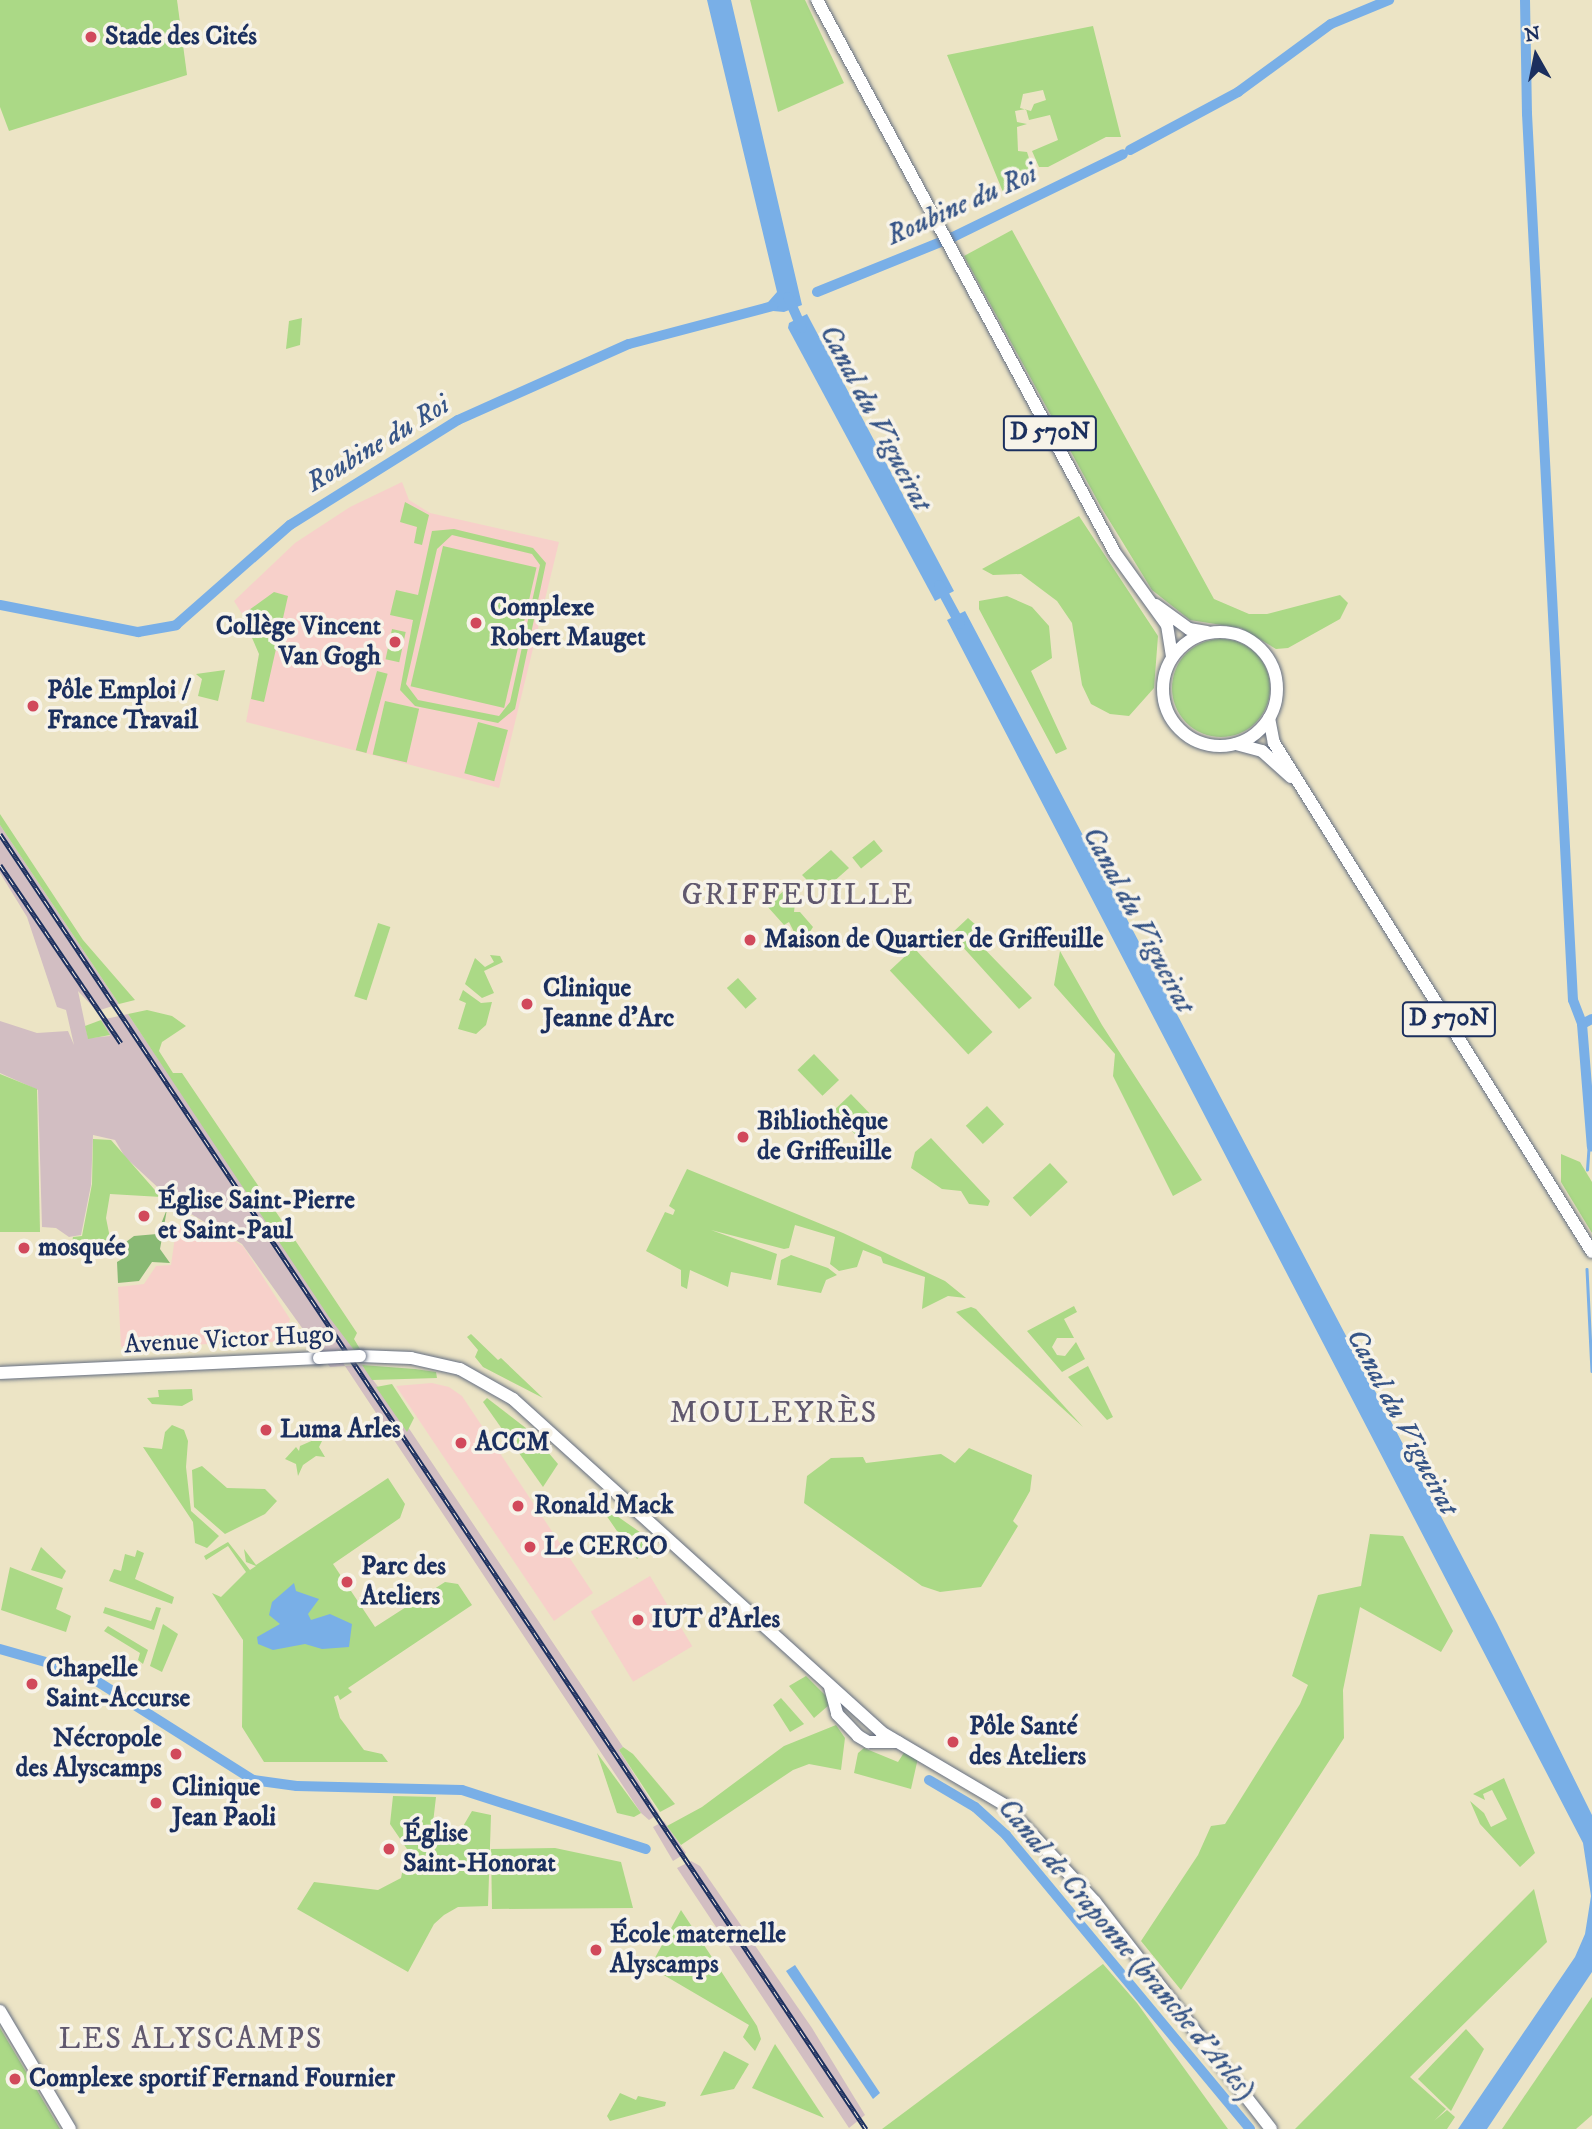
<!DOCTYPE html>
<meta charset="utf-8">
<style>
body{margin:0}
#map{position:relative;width:1592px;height:2129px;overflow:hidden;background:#ece4c5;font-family:"IM FELL DW Pica",serif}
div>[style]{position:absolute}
.built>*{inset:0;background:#f7d0ca;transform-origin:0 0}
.industrial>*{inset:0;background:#d2bec2}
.green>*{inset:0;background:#abd986;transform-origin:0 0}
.round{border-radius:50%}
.forest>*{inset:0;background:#88b973}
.water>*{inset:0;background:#79afe7}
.stream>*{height:2.5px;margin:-1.25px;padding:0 1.25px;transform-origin:1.25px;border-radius:1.25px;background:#79afe7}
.canal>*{height:10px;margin:-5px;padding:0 5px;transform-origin:5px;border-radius:5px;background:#79afe7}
.roads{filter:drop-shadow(0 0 2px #646e82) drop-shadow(0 0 2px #646e82)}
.major>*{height:12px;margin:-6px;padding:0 6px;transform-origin:6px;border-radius:6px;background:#fff}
.major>.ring{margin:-6px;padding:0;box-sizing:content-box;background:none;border:12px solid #fff;border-radius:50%}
.rail>*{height:5px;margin-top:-2.5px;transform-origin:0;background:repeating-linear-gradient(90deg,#f7f3e8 0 8px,#1b2f5e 0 16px);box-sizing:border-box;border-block:2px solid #1b2f5e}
.bridges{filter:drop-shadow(0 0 2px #646e82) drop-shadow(0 0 2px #646e82)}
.major-bridge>*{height:12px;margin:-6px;padding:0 6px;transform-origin:6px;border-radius:6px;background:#fff}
.dots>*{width:19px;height:19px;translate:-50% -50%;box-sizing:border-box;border:4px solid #f7f3e8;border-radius:50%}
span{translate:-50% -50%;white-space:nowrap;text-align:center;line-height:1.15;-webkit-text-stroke:7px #f7f3e8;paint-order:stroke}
.shield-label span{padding:2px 5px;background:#f7f3e8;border:2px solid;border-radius:5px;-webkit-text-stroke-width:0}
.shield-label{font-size:24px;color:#1b2f5e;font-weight:700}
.poi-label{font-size:26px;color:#1b2f5e;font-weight:700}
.left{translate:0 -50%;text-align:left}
.right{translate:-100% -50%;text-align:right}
.street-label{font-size:26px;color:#1b2f5e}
.water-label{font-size:28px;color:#375587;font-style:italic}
.quarter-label{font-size:30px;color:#60586e;letter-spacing:2px}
.north{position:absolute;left:1501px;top:21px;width:70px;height:70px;-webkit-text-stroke:5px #f7f3e8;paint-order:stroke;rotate:351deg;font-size:19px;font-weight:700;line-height:28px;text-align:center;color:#1b2f5e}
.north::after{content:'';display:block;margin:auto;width:24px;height:32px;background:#1b2f5e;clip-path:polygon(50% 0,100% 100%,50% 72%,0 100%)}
</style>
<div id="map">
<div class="built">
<div style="clip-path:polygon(402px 482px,409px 500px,430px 513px,559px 542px,499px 788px,246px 722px,259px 654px,252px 630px,234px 601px,295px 543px,350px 507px)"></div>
<div style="clip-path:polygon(186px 1213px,243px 1246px,290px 1319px,285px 1336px,275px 1342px,121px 1347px,118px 1287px,144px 1284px,156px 1266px,171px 1265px,175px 1237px)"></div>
<div style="clip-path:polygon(432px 1383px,449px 1387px,462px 1396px,593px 1593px,554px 1621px,396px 1386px)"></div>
<div style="left:650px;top:1576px;width:82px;height:69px;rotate:59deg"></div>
</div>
<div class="industrial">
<div style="clip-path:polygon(0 825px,119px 1004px,97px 1011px,78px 991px,88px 1038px,110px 1036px,101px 1020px,128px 1014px,354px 1350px,336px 1350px,345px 1366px,362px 1365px,410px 1430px,623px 1747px,619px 1750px,659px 1814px,649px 1820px,641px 1813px,345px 1366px,330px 1367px,242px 1244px,179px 1207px,125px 1157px,115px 1140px,93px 1135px,91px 1185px,81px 1235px,69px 1237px,56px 1228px,42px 1227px,38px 1090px,0 1073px,0 1021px,37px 1033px,68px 1031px,74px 1045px,66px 1010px,57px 1007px,27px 917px,0 873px)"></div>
<div style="clip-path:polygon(664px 1821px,686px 1853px,673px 1861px,653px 1827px)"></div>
<div style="clip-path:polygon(691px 1861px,700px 1866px,812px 2028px,865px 2115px,849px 2128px,677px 1868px)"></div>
</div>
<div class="green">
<div style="clip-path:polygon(0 0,177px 0,187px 75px,9px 131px,0 107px)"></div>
<div style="clip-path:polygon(750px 0,805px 0,844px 83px,778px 112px)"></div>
<div style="clip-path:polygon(evenodd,1093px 26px,1121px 137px,1106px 137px,1048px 167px,1039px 167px,1032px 151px,1058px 140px,1050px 115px,1029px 120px,1026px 109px,1015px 111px,1017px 122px,1027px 124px,1017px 127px,1018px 151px,1027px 152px,1036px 180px,1005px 197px,947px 55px,1093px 26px,1043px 90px,1046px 100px,1034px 104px,1031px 111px,1020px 108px,1023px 94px,1043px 90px)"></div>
<div style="clip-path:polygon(1012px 230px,1214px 599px,1249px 614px,1267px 614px,1340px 595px,1348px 603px,1340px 619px,1288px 648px,1276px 649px,1241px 628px,1190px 620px,1152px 590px,1101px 507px,964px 256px)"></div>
<div style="clip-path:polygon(302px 318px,300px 345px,286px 349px,289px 321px)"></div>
<div style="clip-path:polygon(405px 502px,429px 515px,422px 545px,414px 543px,417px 527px,400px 522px)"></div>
<div style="clip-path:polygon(1079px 516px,1158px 636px,1154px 688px,1129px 716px,1110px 714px,1091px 704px,1082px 685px,1072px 623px,1057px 601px,1021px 574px,993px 575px,982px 569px)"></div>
<div style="clip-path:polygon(evenodd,454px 529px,533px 548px,546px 563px,515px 709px,498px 723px,415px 706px,400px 690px,413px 620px,390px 615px,396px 590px,418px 595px,432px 531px,454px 529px,452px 535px,532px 554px,540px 565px,510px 702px,499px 716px,418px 700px,406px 684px,437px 549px,452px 535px)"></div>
<div style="left:443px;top:546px;width:96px;height:144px;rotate:13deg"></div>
<div style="clip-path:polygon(274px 592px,288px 596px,264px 702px,251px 699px,259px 654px,242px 615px)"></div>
<div style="clip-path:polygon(1007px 596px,1032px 607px,1049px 626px,1052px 658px,1031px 671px,1067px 749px,1056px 754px,979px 609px,979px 601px)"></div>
<div style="left:392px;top:629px;width:14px;height:31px;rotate:12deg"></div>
<div class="round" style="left:1172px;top:639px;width:98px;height:98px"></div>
<div style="clip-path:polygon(225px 670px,218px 701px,198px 696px,202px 679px,196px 674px)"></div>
<div style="left:377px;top:671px;width:11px;height:82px;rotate:15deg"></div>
<div style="left:385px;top:701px;width:35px;height:55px;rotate:13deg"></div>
<div style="left:478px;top:722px;width:31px;height:53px;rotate:15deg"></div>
<div style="clip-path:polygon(0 814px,83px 940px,135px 1000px,119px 1004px,0 825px)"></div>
<div style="left:874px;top:840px;width:14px;height:28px;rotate:51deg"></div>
<div style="clip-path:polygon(831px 850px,849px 868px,832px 883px,822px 879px,808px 881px,802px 875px)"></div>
<div style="clip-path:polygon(789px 886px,796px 895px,794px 912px,800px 912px,813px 927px,806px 938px,797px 938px,789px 922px,784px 925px,767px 906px)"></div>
<div style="clip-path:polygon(968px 918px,977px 926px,970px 934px,1032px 998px,1019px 1009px,951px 934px)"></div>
<div style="left:378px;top:923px;width:13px;height:77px;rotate:18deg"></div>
<div style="left:914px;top:948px;width:115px;height:33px;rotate:47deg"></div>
<div style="clip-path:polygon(1060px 951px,1102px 1025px,1202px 1180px,1173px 1196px,1113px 1076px,1115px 1054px,1054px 985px)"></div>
<div style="clip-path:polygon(490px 955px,500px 956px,503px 962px,484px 971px,494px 993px,482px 998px,465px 984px,475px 958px,485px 967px,494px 962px)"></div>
<div style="left:738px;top:978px;width:28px;height:15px;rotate:48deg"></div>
<div style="clip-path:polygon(463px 990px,481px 1003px,492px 1002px,486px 1025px,476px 1034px,458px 1029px,466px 1003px,459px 1000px)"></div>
<div style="clip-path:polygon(147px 1010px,172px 1016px,186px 1026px,162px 1042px,159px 1051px,173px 1073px,182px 1073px,297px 1243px,357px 1333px,354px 1339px,360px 1349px,354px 1350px,329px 1317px,128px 1014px)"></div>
<div style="clip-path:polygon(101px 1020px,110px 1035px,88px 1039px,85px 1026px)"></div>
<div style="left:814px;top:1054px;width:36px;height:23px;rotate:46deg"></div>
<div style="clip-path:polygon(0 1074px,37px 1089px,40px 1232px,0 1232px)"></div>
<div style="left:851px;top:1094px;width:36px;height:25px;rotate:46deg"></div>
<div style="left:987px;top:1106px;width:25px;height:29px;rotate:47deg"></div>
<div style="clip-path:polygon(931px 1138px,990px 1201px,988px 1206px,969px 1204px,961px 1191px,942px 1189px,911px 1168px,915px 1152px)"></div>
<div style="clip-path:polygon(93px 1139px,111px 1140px,161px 1197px,110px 1194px,106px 1218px,110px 1238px,102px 1244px,72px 1242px,73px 1237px,82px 1236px,92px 1184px)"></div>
<div style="clip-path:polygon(1561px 1154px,1580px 1162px,1592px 1182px,1592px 1233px,1561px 1182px)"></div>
<div style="left:1050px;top:1163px;width:26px;height:51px;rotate:47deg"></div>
<div style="clip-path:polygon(687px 1169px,843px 1233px,945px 1281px,966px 1298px,948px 1296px,922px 1309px,925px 1277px,883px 1263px,881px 1257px,863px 1250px,857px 1267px,839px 1271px,830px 1264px,835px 1237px,795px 1225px,789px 1248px,784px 1249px,711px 1230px,777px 1254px,771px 1280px,731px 1272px,728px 1287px,690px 1270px,687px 1289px,681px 1286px,681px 1270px,646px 1251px,665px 1212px,673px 1215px,675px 1210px,669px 1206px)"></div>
<div style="clip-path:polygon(791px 1255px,828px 1268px,837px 1275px,826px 1280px,821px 1293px,777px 1285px,781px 1260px)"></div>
<div style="clip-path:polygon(1074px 1306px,1077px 1312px,1064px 1319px,1074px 1338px,1057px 1338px,1052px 1347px,1057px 1355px,1065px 1356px,1076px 1342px,1085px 1359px,1062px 1372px,1027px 1331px)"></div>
<div style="clip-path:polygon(971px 1307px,976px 1309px,1083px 1427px,956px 1312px)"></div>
<div style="clip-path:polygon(471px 1334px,498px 1360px,501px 1358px,543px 1398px,483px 1367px,475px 1357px,478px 1350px,467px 1337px)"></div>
<div style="clip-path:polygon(362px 1365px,415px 1369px,436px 1372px,437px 1378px,372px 1380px)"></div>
<div style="clip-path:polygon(1088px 1366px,1113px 1417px,1107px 1420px,1068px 1377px)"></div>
<div style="clip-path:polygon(392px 1384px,414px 1418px,407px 1432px,376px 1387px)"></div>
<div style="clip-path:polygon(192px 1389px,193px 1400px,182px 1406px,152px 1404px,147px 1398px,159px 1397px,158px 1390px)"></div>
<div style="clip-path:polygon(487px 1398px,531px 1432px,558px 1464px,543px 1487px,483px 1402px)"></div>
<div style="clip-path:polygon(172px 1425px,184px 1430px,188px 1441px,186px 1467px,191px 1511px,219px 1536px,207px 1548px,195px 1543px,193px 1522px,143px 1447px,162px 1449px,165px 1432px)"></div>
<div style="clip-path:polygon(325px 1435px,319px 1447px,325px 1457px,316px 1456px,303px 1465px,298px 1476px,296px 1464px,285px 1459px,296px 1447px,299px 1451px,300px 1446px)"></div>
<div style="clip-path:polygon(969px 1448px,1032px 1475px,1030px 1491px,1013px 1521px,1018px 1526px,981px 1587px,940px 1592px,922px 1586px,804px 1503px,807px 1476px,831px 1458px,863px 1457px,866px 1463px,941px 1454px,955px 1463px)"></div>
<div style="clip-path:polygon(202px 1466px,227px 1488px,265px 1489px,277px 1501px,265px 1514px,225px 1534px,194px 1507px,192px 1470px)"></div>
<div style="clip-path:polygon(388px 1478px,405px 1504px,400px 1518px,333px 1564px,375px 1627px,445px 1582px,458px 1584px,472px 1605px,348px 1688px,352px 1692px,340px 1700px,338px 1695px,334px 1697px,340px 1718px,364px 1750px,382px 1754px,388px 1762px,264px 1762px,242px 1727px,243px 1640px,212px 1593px,221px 1597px,246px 1572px,228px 1546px,206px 1560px,204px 1556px,228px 1542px,250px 1570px,256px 1566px,246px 1562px,244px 1549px,256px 1565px)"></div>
<div style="clip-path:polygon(597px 1502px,644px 1535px,643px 1554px,637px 1559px,627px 1544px,631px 1538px,617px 1531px)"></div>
<div style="clip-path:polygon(1370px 1534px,1403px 1536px,1453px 1631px,1441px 1652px,1360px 1607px,1343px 1690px,1344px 1738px,1181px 1990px,1141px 1941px,1198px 1855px,1211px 1826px,1225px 1824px,1300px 1704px,1308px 1685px,1292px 1676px,1318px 1595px,1361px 1586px)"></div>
<div style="clip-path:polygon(41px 1547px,66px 1571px,62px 1579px,31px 1570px)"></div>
<div style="clip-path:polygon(137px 1550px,144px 1553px,135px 1579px,174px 1597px,172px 1604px,109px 1581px,114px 1569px,121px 1571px,125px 1554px,135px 1557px)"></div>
<div style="clip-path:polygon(10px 1567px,63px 1588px,56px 1609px,71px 1616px,66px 1632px,1px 1610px)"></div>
<div style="clip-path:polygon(105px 1607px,151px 1621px,156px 1607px,161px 1608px,154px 1630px,103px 1613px)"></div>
<div style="clip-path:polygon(163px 1624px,178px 1634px,162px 1672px,150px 1666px)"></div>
<div style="clip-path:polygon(108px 1626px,148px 1650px,143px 1664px,138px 1660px,140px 1653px,104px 1631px)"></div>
<div style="clip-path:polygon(806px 1676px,826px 1696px,829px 1705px,814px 1718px,789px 1686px)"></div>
<div style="clip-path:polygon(781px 1698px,804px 1724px,790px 1732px,773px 1705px)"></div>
<div style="clip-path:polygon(836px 1725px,845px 1738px,841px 1770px,809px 1764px,793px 1770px,681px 1845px,667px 1826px,702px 1807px,784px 1746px)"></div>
<div style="clip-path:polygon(623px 1747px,633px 1754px,675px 1804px,660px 1812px,619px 1750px)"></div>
<div style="clip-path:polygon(864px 1748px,898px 1762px,905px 1751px,918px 1758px,911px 1789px,854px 1773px,858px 1753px)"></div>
<div style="clip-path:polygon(597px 1753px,641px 1813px,634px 1817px,617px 1813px)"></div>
<div style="clip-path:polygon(1504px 1778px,1535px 1853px,1520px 1867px,1480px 1824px,1470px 1801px,1484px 1813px,1491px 1827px,1507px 1819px,1492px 1790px,1483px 1794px,1485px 1800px,1473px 1794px)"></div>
<div style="clip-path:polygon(393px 1796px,436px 1797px,431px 1840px,455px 1840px,472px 1811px,491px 1815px,488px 1906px,458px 1907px,444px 1915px,434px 1924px,408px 1972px,297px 1909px,314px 1882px,378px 1890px,401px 1878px,407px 1849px,390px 1824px)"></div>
<div style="clip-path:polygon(555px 1848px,621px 1862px,633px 1908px,492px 1909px,491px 1849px)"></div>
<div style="clip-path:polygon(1534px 1889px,1547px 1942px,1410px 2077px,1446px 2109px,1434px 2121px,1447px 2110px,1455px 2117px,1447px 2129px,1295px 2129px)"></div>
<div style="clip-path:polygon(681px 1910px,757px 2026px,761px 2039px,755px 2051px,743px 2037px,749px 2025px,650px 1967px)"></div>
<div style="clip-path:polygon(1103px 1964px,1137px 2003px,1228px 2129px,882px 2129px)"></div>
<div style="clip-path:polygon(1592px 1997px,1592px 2115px,1576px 2129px,1502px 2129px)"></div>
<div style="clip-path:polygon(0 2028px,60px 2129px,0 2129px)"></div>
<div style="clip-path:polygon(1466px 2029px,1484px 2049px,1451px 2111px,1418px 2079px)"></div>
<div style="clip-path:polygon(775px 2044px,824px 2118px,752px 2088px)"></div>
<div style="clip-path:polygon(724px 2051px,749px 2064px,734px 2089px,700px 2096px)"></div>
<div style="clip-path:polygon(620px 2093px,636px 2100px,638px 2096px,666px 2102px,665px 2106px,610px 2121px,607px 2116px)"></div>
</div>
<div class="forest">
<div style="clip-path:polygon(167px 1209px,160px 1249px,170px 1263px,152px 1262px,139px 1281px,118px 1283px,117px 1262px,122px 1259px,118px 1248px,134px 1236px,157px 1234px)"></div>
</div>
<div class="water">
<div style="clip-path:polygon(707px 0,731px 0,802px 305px,784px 312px,761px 310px,777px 292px)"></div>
<div style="clip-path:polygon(807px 314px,954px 591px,935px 601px,788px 328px,789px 323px)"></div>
<div style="clip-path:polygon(965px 611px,1497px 1623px,1592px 1815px,1592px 1972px,1487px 2129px,1458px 2129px,1575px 1957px,1585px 1934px,1591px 1896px,1583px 1843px,947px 620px)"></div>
<div style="clip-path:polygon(294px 1583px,296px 1591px,319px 1599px,308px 1614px,311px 1620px,330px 1614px,352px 1624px,349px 1647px,322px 1649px,305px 1644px,273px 1650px,258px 1644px,257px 1637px,280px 1624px,269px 1615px,272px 1602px)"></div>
<div style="clip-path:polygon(795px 1965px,880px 2093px,873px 2099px,786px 1971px)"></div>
</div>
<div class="stream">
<div style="left:1587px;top:1170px;width:28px;rotate:-86deg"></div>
<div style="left:1587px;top:1269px;width:102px;rotate:87.2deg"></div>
</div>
<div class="canal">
<div style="left:1525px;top:0;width:114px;rotate:89deg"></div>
<div style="left:1527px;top:114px;width:887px;rotate:87.03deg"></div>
<div style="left:1573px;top:1000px;width:26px;rotate:69deg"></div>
<div style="left:1130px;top:150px;width:123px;rotate:-28.2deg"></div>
<div style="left:1238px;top:92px;width:115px;rotate:-36.2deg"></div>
<div style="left:1331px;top:24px;width:63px;rotate:-22.5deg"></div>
<div style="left:817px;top:292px;width:147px;rotate:-22deg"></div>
<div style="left:953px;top:237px;width:189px;rotate:-26deg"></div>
<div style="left:788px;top:297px;width:34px;rotate:66deg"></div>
<div style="left:939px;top:585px;width:44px;rotate:61.7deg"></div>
<div style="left:0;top:605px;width:141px;rotate:11.1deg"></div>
<div style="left:138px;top:632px;width:39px;rotate:-10deg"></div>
<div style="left:176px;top:625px;width:152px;rotate:-41.3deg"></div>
<div style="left:290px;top:525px;width:198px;rotate:-32deg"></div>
<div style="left:458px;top:420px;width:187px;rotate:-24deg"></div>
<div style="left:629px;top:344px;width:149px;rotate:-14.8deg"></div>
<div style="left:1592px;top:1019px;width:11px;rotate:153deg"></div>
<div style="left:1582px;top:1024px;width:123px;rotate:85.4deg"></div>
<div style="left:0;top:1649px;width:87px;rotate:15.9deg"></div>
<div style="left:84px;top:1673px;width:200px;rotate:32.3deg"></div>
<div style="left:253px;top:1780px;width:44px;rotate:7.8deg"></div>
<div style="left:297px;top:1786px;width:165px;rotate:1.4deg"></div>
<div style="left:462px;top:1790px;width:193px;rotate:17.8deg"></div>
<div style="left:929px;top:1780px;width:53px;rotate:30.4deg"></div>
<div style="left:975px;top:1807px;width:42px;rotate:42.1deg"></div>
<div style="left:1006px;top:1835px;width:382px;rotate:50.3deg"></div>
</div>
<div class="roads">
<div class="major">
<div style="left:817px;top:0;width:628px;rotate:61.68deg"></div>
<div style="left:1115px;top:553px;width:89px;rotate:54.2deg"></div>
<div style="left:1167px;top:625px;width:33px;rotate:81deg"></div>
<div style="left:1156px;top:605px;width:41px;rotate:36deg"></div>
<div style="left:1189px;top:629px;width:18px;rotate:9deg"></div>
<div class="ring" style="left:1163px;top:632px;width:102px;height:102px"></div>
<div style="left:1269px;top:718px;width:25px;rotate:79deg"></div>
<div style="left:1274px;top:743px;width:600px;rotate:58deg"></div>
<div style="left:1236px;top:744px;width:27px;rotate:15deg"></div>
<div style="left:1262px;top:751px;width:39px;rotate:42deg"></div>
<div style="left:360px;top:1356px;width:51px;rotate:2.2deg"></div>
<div style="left:411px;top:1358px;width:50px;rotate:12.7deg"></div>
<div style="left:460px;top:1369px;width:61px;rotate:29.5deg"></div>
<div style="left:513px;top:1399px;width:496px;rotate:42.1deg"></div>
<div style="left:881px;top:1732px;width:144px;rotate:30.5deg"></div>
<div style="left:1005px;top:1805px;width:132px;rotate:47.1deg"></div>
<div style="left:1095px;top:1902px;width:287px;rotate:52.2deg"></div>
<div style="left:0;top:1373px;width:319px;rotate:-2.7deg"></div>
<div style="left:830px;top:1687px;width:28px;rotate:75deg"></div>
<div style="left:837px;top:1714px;width:30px;rotate:46deg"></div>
<div style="left:858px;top:1736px;width:12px;rotate:31deg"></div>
<div style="left:868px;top:1742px;width:30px"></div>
<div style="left:0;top:2011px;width:137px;rotate:59.3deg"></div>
</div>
</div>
<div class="rail">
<div style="left:0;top:834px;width:1558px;rotate:56.23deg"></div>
<div style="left:0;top:865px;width:215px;rotate:55.8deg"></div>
</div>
<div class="bridges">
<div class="major-bridge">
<div style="left:319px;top:1358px;width:41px;rotate:-2.8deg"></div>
</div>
</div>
<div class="dots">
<div style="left:91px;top:37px;background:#d1495b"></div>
<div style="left:476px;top:623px;background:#d1495b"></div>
<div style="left:395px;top:642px;background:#d1495b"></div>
<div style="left:33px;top:706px;background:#d1495b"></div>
<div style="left:750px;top:940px;background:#d1495b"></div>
<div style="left:527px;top:1004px;background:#d1495b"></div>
<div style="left:743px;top:1137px;background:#d1495b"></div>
<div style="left:144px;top:1216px;background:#d1495b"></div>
<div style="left:24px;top:1248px;background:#d1495b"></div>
<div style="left:266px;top:1430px;background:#d1495b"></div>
<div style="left:461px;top:1443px;background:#d1495b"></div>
<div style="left:518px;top:1506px;background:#d1495b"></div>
<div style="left:530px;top:1547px;background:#d1495b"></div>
<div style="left:347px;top:1582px;background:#d1495b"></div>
<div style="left:638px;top:1620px;background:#d1495b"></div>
<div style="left:32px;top:1684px;background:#d1495b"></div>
<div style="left:953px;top:1742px;background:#d1495b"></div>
<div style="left:176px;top:1754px;background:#d1495b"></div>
<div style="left:156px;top:1803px;background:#d1495b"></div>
<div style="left:389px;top:1849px;background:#d1495b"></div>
<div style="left:596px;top:1950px;background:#d1495b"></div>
<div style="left:15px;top:2079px;background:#d1495b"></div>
</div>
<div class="shield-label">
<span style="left:1050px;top:433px">D 570N</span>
<span style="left:1449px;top:1019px">D 570N</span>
</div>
<div class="poi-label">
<span class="left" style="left:105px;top:37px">Stade des Cités</span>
<span class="left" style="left:490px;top:623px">Complexe<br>Robert Mauget</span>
<span class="right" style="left:381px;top:642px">Collège Vincent<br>Van Gogh</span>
<span class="left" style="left:47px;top:706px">Pôle Emploi /<br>France Travail</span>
<span class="left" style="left:764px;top:940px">Maison de Quartier de Griffeuille</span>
<span class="left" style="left:543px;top:1004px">Clinique<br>Jeanne d'Arc</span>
<span class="left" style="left:757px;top:1137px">Bibliothèque<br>de Griffeuille</span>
<span class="left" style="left:158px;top:1216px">Église Saint-Pierre<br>et Saint-Paul</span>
<span class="left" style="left:38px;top:1248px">mosquée</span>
<span class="left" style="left:280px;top:1430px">Luma Arles</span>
<span class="left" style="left:475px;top:1443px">ACCM</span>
<span class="left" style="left:534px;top:1506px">Ronald Mack</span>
<span class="left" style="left:544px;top:1547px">Le CERCO</span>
<span class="left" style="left:361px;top:1582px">Parc des<br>Ateliers</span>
<span class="left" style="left:652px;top:1620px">IUT d'Arles</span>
<span class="left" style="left:46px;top:1684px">Chapelle<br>Saint-Accurse</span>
<span class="left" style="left:969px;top:1742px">Pôle Santé<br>des Ateliers</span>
<span class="right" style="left:162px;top:1754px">Nécropole<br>des Alyscamps</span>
<span class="left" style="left:172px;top:1803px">Clinique<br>Jean Paoli</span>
<span class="left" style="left:403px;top:1849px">Église<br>Saint-Honorat</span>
<span class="left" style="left:610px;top:1950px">École maternelle<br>Alyscamps</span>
<span class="left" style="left:29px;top:2079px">Complexe sportif Fernand Fournier</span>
</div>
<div class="street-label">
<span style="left:229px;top:1340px;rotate:-3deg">Avenue Victor Hugo</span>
</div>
<div class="water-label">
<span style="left:962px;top:205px;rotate:-24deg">Roubine du Roi</span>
<span style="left:875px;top:418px;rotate:62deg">Canal du Vigueirat</span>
<span style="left:378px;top:444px;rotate:-31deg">Roubine du Roi</span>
<span style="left:1138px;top:920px;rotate:62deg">Canal du Vigueirat</span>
<span style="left:1402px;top:1422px;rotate:62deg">Canal du Vigueirat</span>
<span style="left:1126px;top:1949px;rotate:50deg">Canal de Craponne (branche d'Arles)</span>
</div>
<div class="quarter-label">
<span style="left:798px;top:896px">GRIFFEUILLE</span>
<span style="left:774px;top:1414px">MOULEYRÈS</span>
<span style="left:191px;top:2040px">LES ALYSCAMPS</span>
</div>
<div class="north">N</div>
</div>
